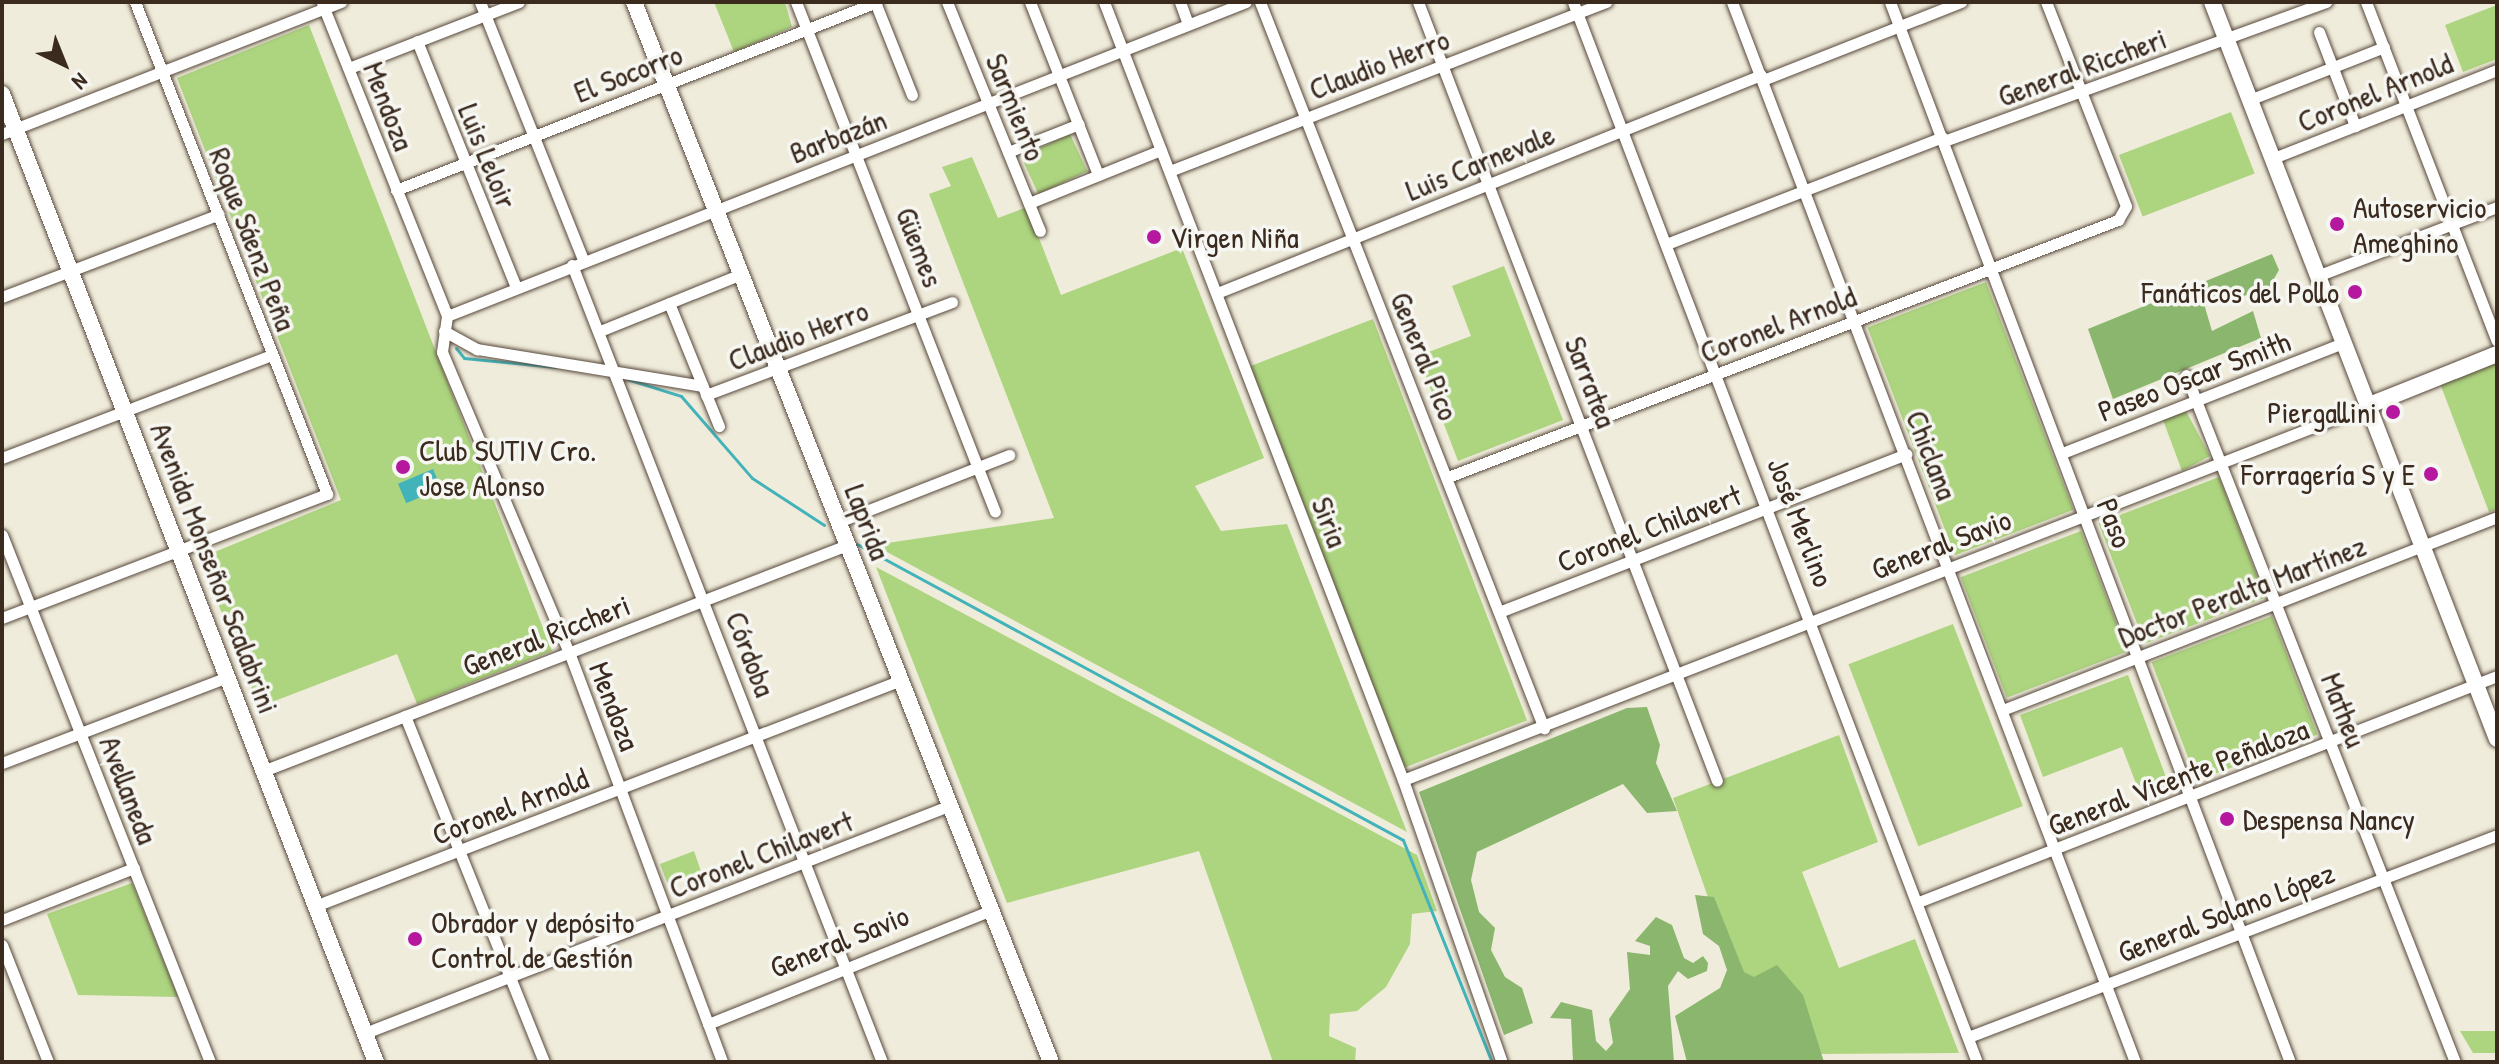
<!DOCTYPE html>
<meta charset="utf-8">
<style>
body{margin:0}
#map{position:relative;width:2499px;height:1064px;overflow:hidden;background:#f0ecdb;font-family:"Patrick Hand",sans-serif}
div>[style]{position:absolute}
.green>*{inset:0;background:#add47f;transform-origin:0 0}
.forest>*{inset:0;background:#8ab66e}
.water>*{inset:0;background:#43b3ba;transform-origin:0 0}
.stream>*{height:3px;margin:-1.5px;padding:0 1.5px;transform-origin:1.5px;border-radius:1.5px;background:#43b3ba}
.roads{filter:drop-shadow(0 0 2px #56473a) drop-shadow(0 0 2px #56473a)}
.street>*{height:11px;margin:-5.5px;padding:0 5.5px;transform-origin:5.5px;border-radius:5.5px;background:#fff}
.secondary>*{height:16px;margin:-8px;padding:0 8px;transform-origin:8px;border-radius:8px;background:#fff}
.dots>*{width:22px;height:22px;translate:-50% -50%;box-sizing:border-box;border:4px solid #f6f6f2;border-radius:50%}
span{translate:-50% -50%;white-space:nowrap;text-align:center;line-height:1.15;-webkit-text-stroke:7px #f6f6f2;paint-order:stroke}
.street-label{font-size:30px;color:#3b2a1e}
.poi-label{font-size:30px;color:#3b2a1e}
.left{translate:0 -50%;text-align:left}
.right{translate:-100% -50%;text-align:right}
.frame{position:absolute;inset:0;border:4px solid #3b2a1e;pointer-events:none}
.north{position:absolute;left:24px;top:24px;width:80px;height:80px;-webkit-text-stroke:6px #f6f6f2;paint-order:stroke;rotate:137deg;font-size:22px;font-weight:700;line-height:32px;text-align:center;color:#3b2a1e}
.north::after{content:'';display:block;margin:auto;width:28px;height:36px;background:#3b2a1e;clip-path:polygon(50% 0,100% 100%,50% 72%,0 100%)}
</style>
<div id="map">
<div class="green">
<div style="clip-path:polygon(714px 2px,785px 2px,792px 27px,734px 52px)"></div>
<div style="clip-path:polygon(2497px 5px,2497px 59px,2463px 72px,2445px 25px)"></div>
<div style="clip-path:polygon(309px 25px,552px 651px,417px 704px,397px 654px,259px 707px,200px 558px,341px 500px,177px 78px)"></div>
<div style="left:2231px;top:112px;width:66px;height:120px;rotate:69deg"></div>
<div style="left:1070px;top:134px;width:41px;height:54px;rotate:65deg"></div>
<div style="clip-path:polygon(972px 157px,998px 218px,1027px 207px,1061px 295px,1182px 248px,1264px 458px,1195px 486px,1221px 531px,1287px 524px,1407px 832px,874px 545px,1054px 518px,929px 194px,951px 186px,942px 167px)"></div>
<div style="clip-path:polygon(1504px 266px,1563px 420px,1458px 461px,1418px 356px,1471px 336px,1452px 286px)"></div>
<div style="left:1986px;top:282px;width:244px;height:127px;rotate:69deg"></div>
<div style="left:1373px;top:319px;width:430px;height:131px;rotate:69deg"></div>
<div style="clip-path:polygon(2497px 362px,2497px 509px,2489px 512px,2439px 381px)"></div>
<div style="clip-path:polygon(2186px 411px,2210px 456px,2182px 471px,2163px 420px)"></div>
<div style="left:2219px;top:477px;width:129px;height:129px;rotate:69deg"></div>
<div style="left:2081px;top:531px;width:129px;height:129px;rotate:69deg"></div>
<div style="clip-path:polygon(876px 567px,1417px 855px,1437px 911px,1412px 914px,1410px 944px,1386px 987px,1357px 1011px,1330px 1014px,1329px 1036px,1356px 1048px,1355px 1062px,1273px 1062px,1199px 851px,1007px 903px)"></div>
<div style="left:2272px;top:616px;width:127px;height:129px;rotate:69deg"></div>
<div style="left:1953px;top:624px;width:195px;height:112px;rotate:69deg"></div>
<div style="clip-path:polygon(2128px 675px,2170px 788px,2142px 799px,2122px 747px,2043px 777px,2020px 715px)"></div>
<div style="clip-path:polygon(1839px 735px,1878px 842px,1802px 872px,1839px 968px,1915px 939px,1959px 1053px,1815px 1054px,1740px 988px,1673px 798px)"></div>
<div style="clip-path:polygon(694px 851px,705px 883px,698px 885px,694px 875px,668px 885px,660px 864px)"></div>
<div style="clip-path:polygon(132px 883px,178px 997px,78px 995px,47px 914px)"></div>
<div style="clip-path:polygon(2460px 1031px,2497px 1031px,2497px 1053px,2473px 1053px)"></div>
</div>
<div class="forest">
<div style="clip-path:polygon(2272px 254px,2279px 270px,2267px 291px,2204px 304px,2212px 331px,2253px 311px,2261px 338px,2113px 399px,2088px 329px)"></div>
<div style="clip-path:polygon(1647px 707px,1660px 745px,1656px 763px,1677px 811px,1647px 813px,1623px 784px,1477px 852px,1471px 880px,1479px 912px,1495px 928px,1491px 950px,1505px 977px,1522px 988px,1533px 1023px,1504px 1035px,1419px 792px,1627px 708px)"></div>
<div style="clip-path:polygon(1695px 895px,1714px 897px,1744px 972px,1754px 977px,1777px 965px,1803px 995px,1824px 1062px,1687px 1062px,1675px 1016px,1720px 988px,1727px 970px,1719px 946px,1703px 934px)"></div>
<div style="clip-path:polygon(1656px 917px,1672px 925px,1684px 958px,1693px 963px,1703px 956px,1708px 963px,1707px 971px,1688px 979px,1678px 971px,1668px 986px,1674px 1062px,1573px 1062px,1571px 1019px,1550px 1018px,1561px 1002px,1592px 1010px,1596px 1041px,1606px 1051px,1613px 1043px,1609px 1019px,1630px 989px,1627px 952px,1650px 955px,1650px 946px,1635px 941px)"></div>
</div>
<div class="water">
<div style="left:433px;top:469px;width:21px;height:38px;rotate:67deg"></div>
</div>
<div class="stream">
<div style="left:456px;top:348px;width:13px;rotate:51deg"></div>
<div style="left:464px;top:358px;width:92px;rotate:5.6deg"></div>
<div style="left:627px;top:379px;width:57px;rotate:17.5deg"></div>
<div style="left:681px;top:396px;width:108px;rotate:49.1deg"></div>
<div style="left:752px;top:478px;width:86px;rotate:33.1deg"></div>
<div style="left:857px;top:544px;width:621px;rotate:28.46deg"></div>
<div style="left:1403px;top:840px;width:239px;rotate:68.2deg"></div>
</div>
<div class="roads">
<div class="street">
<div style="left:480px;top:2px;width:278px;rotate:68.2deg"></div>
<div style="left:796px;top:2px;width:547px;rotate:68.68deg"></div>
<div style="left:875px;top:2px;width:100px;rotate:68.3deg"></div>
<div style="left:947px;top:2px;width:247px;rotate:67.9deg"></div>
<div style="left:1030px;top:2px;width:186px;rotate:68.5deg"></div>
<div style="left:1104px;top:2px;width:833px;rotate:68.98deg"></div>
<div style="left:1403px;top:780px;width:299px;rotate:70.7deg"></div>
<div style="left:1180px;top:2px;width:23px;rotate:70deg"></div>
<div style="left:1260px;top:2px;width:780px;rotate:68.64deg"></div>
<div style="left:1418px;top:2px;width:834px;rotate:69deg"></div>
<div style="left:1573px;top:2px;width:1134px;rotate:69.14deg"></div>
<div style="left:1732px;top:2px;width:1134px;rotate:69.18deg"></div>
<div style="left:1890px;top:2px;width:1133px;rotate:69.33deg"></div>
<div style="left:2366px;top:2px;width:363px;rotate:68.9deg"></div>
<div style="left:322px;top:3px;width:337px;rotate:68.2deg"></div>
<div style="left:2319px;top:32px;width:101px;rotate:69deg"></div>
<div style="left:417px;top:41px;width:265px;rotate:68.1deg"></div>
<div style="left:349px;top:68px;width:182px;rotate:-21.2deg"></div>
<div style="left:1763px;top:80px;width:213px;rotate:-21.5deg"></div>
<div style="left:2249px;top:100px;width:145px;rotate:-21.4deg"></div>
<div style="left:2px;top:134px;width:364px;rotate:-21.3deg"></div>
<div style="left:1944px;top:141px;width:407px;rotate:-20deg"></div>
<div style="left:1008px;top:152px;width:76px;rotate:-21.5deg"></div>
<div style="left:2271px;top:159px;width:243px;rotate:-21.5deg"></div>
<div style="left:1170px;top:171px;width:468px;rotate:-21.2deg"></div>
<div style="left:396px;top:190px;width:516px;rotate:-21.35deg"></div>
<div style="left:1029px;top:203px;width:142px;rotate:-21.9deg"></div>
<div style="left:1669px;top:243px;width:293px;rotate:-21.2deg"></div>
<div style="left:572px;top:265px;width:855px;rotate:68.75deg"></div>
<div style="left:2317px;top:276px;width:193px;rotate:-21deg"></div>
<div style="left:1217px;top:293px;width:586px;rotate:-21.84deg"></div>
<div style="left:2px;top:297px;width:232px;rotate:-20.9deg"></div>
<div style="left:669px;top:303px;width:133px;rotate:67.9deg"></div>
<div style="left:447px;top:316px;width:858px;rotate:-21.45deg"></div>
<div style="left:447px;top:316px;width:36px;rotate:98deg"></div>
<div style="left:442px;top:352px;width:326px;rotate:67.1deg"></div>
<div style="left:569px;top:652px;width:438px;rotate:69.5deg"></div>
<div style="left:444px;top:331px;width:38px;rotate:29deg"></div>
<div style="left:477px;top:349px;width:228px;rotate:9.3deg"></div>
<div style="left:600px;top:331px;width:152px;rotate:-22deg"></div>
<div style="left:2186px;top:375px;width:738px;rotate:68.62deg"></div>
<div style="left:706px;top:395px;width:263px;rotate:-20.7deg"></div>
<div style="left:2062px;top:453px;width:302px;rotate:-21.4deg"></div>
<div style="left:2px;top:458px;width:289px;rotate:-20.9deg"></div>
<div style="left:1448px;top:477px;width:718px;rotate:-20.99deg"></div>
<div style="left:2118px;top:220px;width:16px;rotate:-60deg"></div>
<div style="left:2126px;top:206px;width:219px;rotate:-111.4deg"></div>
<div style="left:838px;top:522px;width:184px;rotate:-21.4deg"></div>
<div style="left:2px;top:535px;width:567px;rotate:68.46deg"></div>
<div style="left:1499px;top:612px;width:437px;rotate:-21.2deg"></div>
<div style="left:2px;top:618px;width:348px;rotate:-20.9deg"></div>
<div style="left:327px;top:494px;width:528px;rotate:-111.32deg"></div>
<div style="left:2005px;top:709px;width:528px;rotate:-21.32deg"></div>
<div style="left:405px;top:716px;width:373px;rotate:68.1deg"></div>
<div style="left:2px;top:763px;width:241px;rotate:-20.9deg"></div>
<div style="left:263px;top:771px;width:626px;rotate:-21.16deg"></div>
<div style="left:1403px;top:780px;width:1034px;rotate:-21.2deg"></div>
<div style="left:1921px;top:901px;width:618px;rotate:-21.34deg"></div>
<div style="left:315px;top:906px;width:628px;rotate:-21.09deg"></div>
<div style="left:2px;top:920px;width:142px;rotate:-21.5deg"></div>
<div style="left:2px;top:945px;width:126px;rotate:68.5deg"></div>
<div style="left:708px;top:1024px;width:305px;rotate:-21.9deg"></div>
<div style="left:365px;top:1033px;width:629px;rotate:-21.26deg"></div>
<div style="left:1971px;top:1036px;width:563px;rotate:-20.91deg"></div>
</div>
<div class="secondary">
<div style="left:634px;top:2px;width:1139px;rotate:68.53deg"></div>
<div style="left:2212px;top:2px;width:790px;rotate:68.86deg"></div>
<div style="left:2px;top:94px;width:1038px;rotate:68.88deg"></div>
<div style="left:2367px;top:406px;width:140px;rotate:-21.8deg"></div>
</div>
</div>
<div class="dots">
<div style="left:2337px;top:224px;background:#b5179e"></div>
<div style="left:1154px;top:237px;background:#b5179e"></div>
<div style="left:2355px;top:292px;background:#b5179e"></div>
<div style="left:2393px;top:412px;background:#b5179e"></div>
<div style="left:403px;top:467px;background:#b5179e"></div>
<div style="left:2431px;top:474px;background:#b5179e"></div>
<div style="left:2227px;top:819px;background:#b5179e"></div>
<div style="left:415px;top:939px;background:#b5179e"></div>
</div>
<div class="street-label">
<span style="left:1379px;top:64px;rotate:-21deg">Claudio Herro</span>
<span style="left:2082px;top:67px;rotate:-20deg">General Riccheri</span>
<span style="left:628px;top:73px;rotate:-21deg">El Socorro</span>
<span style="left:2375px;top:92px;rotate:-22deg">Coronel Arnold</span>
<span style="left:389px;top:106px;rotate:69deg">Mendoza</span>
<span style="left:1016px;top:107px;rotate:68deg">Sarmiento</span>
<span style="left:838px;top:136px;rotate:-21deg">Barbazán</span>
<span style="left:488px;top:156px;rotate:68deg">Luis Leloir</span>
<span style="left:1480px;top:162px;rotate:-22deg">Luis Carnevale</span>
<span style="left:253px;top:239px;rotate:69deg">Roque Sáenz Peña</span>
<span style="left:920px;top:247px;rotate:69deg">Güemes</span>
<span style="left:1778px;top:324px;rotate:-21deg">Coronel Arnold</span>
<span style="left:798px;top:335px;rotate:-21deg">Claudio Herro</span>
<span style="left:1425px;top:356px;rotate:68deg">General Pico</span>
<span style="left:2194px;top:376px;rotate:-21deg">Paseo Oscar Smith</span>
<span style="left:1591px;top:382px;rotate:69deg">Sarratea</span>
<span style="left:1932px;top:455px;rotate:69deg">Chiclana</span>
<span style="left:868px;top:522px;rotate:69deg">Laprida</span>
<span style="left:1330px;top:522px;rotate:69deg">Siria</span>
<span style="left:1801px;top:522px;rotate:69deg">José Merlino</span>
<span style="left:2115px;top:523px;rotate:69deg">Paso</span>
<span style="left:1649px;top:528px;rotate:-21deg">Coronel Chilavert</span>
<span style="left:1941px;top:544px;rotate:-21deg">General Savio</span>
<span style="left:215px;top:568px;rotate:69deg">Avenida Monseñor Scalabrini</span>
<span style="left:2242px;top:591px;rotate:-21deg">Doctor Peralta Martínez</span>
<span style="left:546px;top:635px;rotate:-21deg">General Riccheri</span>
<span style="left:751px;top:654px;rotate:69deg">Córdoba</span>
<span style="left:615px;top:706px;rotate:69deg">Mendoza</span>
<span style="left:2344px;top:710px;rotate:69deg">Matheu</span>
<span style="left:2178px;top:777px;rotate:-21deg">General Vicente Peñaloza</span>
<span style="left:129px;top:790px;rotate:69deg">Avellaneda</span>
<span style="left:510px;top:806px;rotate:-21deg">Coronel Arnold</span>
<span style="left:761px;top:854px;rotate:-21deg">Coronel Chilavert</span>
<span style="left:2226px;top:912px;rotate:-21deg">General Solano López</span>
<span style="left:839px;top:941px;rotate:-22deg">General Savio</span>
</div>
<div class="poi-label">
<span class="left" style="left:2353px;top:224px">Autoservicio<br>Ameghino</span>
<span class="left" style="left:1170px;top:237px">Virgen Niña</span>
<span class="right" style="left:2339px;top:292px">Fanáticos del Pollo</span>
<span class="right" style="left:2377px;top:412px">Piergallini</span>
<span class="left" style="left:419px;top:467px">Club SUTIV Cro.<br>Jose Alonso</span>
<span class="right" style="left:2415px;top:474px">Forragería S y E</span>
<span class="left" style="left:2243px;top:819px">Despensa Nancy</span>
<span class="left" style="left:431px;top:939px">Obrador y depósito<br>Control de Gestión</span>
</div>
<div class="frame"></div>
<div class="north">N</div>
</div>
